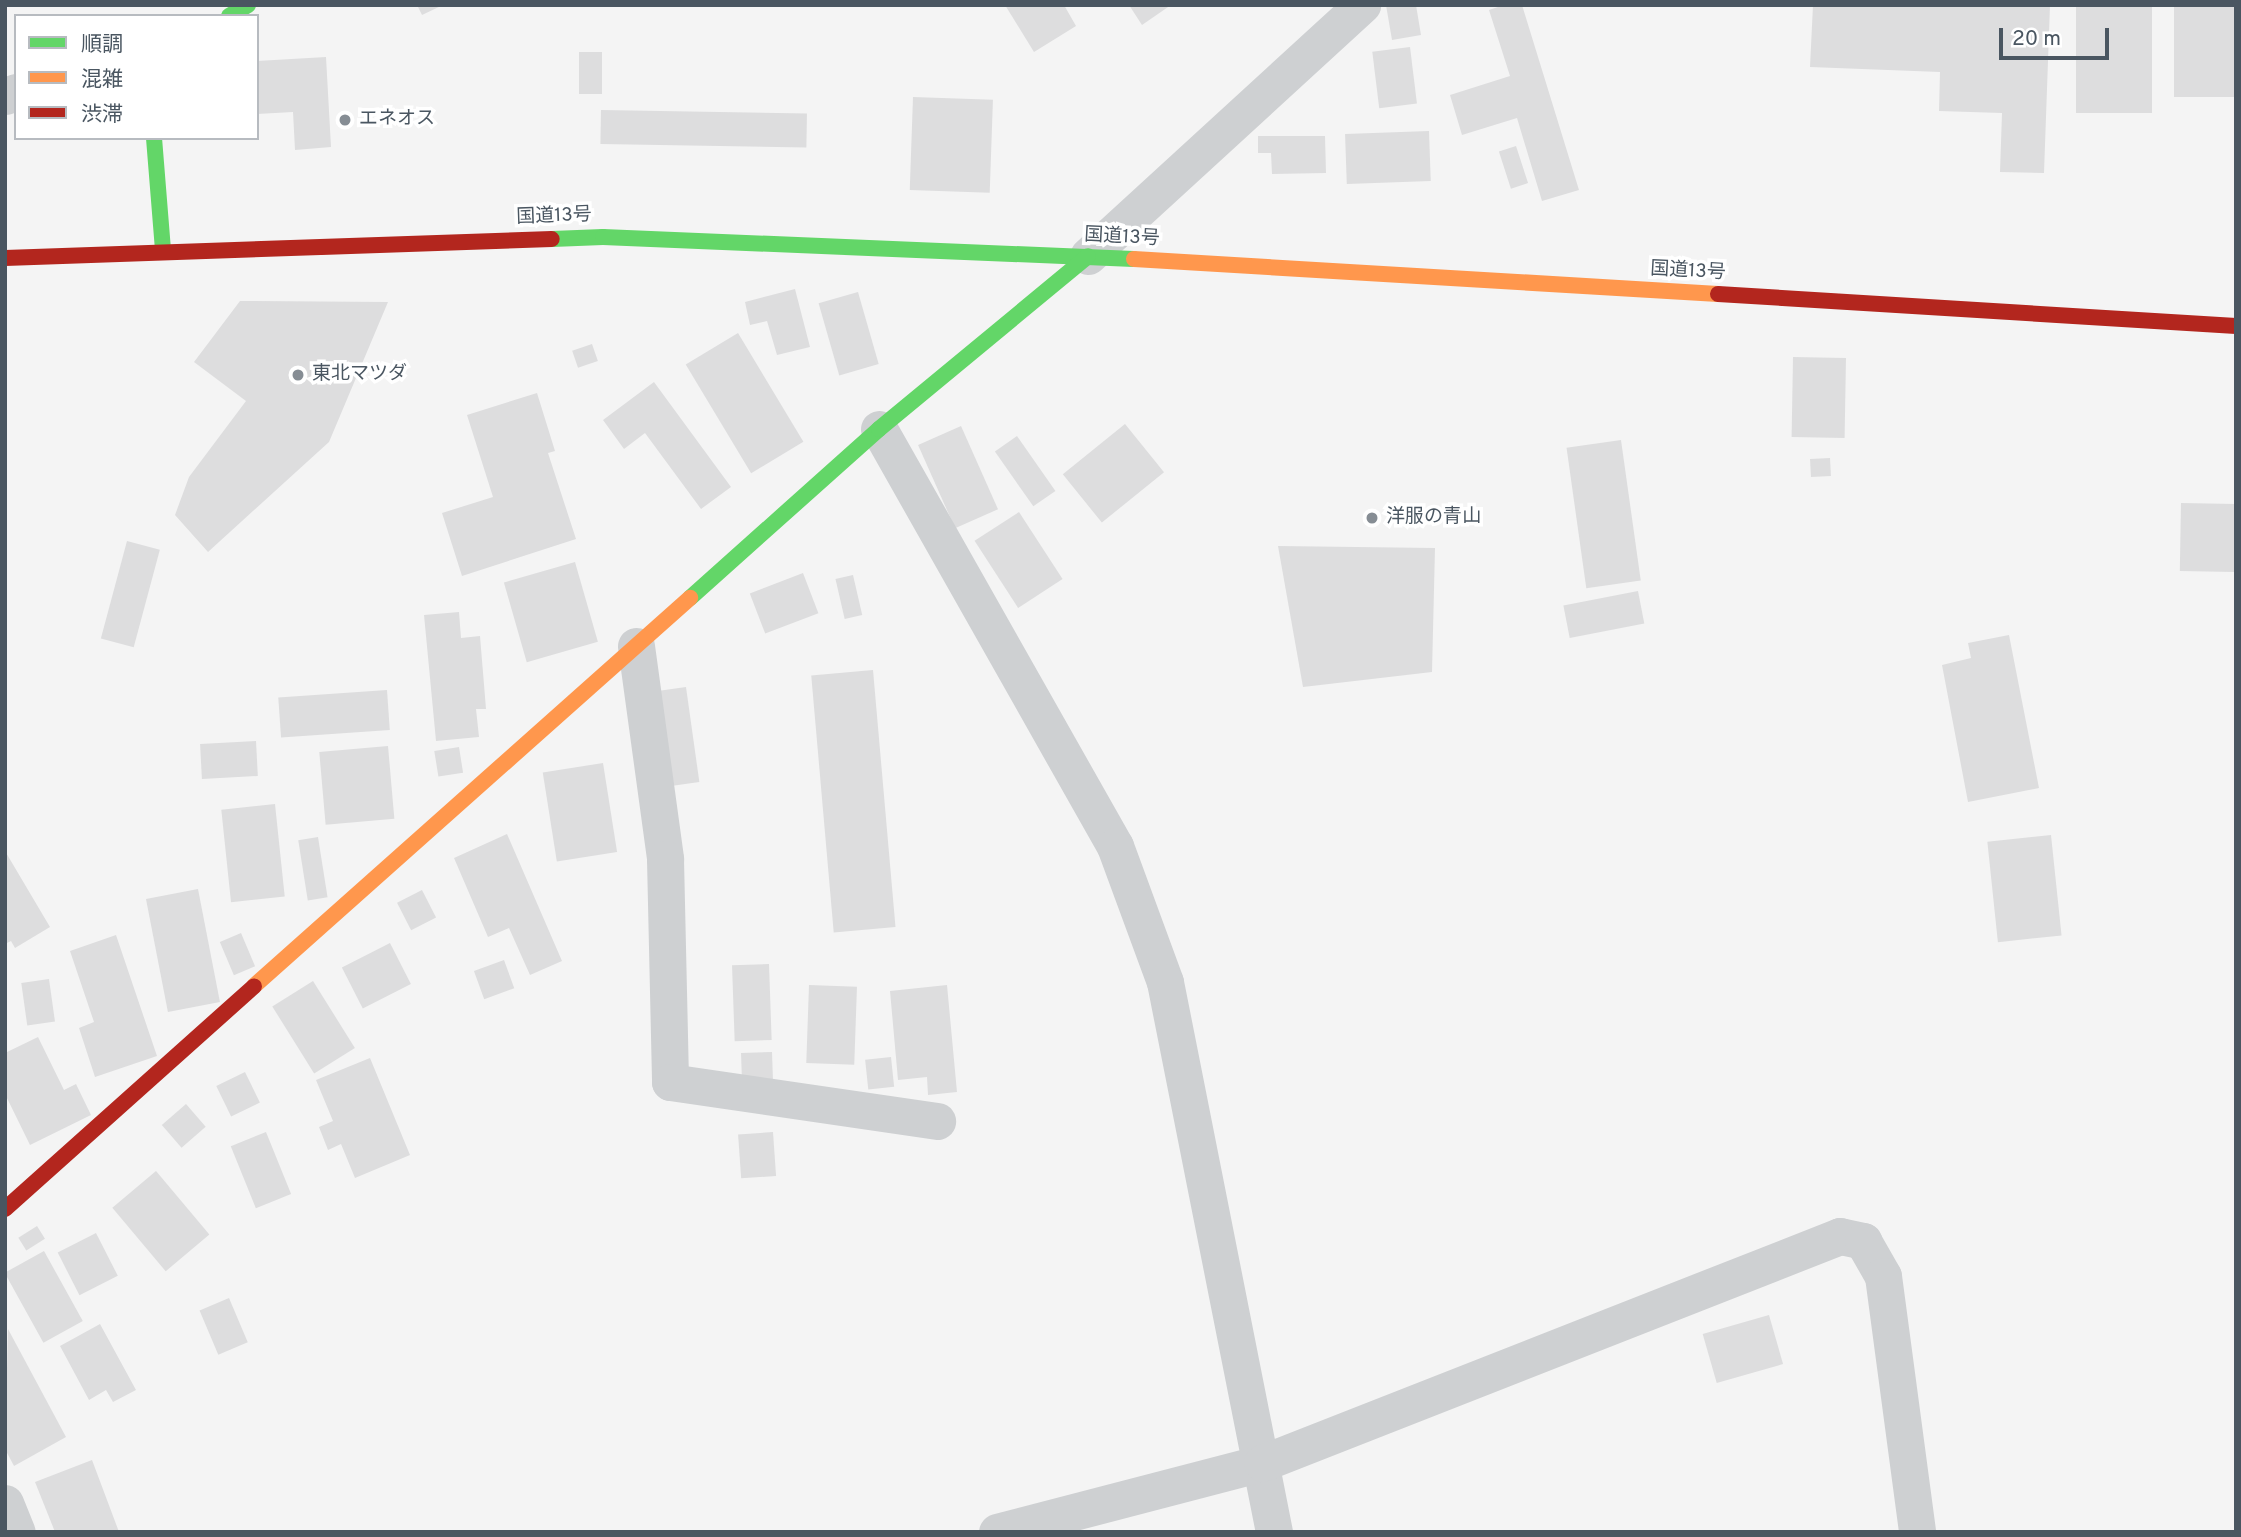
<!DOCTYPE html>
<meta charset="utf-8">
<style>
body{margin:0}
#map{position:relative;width:2241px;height:1537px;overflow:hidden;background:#f4f4f4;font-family:Overpass,"Noto Sans JP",sans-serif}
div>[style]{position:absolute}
.building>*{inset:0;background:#ddddde;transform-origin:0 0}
.street>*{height:37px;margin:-18.5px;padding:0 18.5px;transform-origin:18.5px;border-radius:18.5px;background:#ced0d2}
.fast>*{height:16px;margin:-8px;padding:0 8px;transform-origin:8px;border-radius:8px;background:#63d668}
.slow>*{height:16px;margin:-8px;padding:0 8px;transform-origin:8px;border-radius:8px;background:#ff974d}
.jam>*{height:16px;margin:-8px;padding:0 8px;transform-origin:8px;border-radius:8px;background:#b3261e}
.dots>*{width:19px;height:19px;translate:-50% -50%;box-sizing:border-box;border:4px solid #fff;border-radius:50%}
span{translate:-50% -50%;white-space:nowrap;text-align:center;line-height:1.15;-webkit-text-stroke:7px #fff;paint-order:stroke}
.poi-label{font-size:19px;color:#4a5661}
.left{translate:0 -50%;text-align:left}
.street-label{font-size:19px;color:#4a5661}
.frame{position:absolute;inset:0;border:7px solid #4a5661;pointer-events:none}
.legend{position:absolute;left:14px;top:14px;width:245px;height:126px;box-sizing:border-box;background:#fff;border:2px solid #b7bbc0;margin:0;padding:9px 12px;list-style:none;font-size:21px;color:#4a5661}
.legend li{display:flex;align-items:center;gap:14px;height:35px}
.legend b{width:35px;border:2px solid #b7bbc0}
.scale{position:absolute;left:1999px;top:28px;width:110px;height:32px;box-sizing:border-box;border:4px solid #4a5661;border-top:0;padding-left:9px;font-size:21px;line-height:24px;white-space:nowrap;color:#4a5661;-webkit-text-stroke:5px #fff;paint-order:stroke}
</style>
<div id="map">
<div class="building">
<div style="clip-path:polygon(417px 5px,443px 5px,422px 15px)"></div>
<div style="clip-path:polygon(1005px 5px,1064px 5px,1076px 26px,1034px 52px)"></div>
<div style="clip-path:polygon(1129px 5px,1171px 5px,1142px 25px)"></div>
<div style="clip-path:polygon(1386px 5px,1416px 5px,1421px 35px,1392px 40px)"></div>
<div style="clip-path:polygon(1504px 5px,1522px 5px,1579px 190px,1542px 201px,1517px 118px,1462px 135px,1450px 95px,1510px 76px,1489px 10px)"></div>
<div style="clip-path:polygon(1813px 5px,2050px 5px,2044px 173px,2000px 172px,2002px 113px,1939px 111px,1940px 72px,1810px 67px)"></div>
<div style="left:2076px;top:5px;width:76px;height:108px"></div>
<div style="left:2174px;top:5px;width:62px;height:92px"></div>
<div style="left:1410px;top:47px;width:57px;height:38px;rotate:83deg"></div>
<div style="left:602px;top:52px;width:42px;height:23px;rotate:90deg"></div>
<div style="clip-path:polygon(326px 57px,331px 147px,295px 150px,293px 112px,257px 114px,257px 61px)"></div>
<div style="left:913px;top:97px;width:80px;height:93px;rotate:2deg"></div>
<div style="left:601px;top:110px;width:206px;height:34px;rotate:1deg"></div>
<div style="left:1429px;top:131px;width:50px;height:84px;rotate:88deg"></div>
<div style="clip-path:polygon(1258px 136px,1325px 136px,1326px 173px,1272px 174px,1271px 153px,1258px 153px)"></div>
<div style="left:1516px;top:146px;width:39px;height:18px;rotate:72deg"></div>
<div style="clip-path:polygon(795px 289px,810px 347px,777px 355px,767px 321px,750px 325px,745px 302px)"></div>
<div style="left:858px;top:292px;width:75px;height:41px;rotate:74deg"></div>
<div style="clip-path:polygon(240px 301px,388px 302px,329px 442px,208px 552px,175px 515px,189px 477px,246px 401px,194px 362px)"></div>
<div style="left:738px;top:333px;width:127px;height:61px;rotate:59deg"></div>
<div style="left:592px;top:344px;width:18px;height:21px;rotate:71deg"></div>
<div style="left:1793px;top:357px;width:53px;height:80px;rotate:1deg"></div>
<div style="clip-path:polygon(654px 382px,731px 487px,701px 509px,645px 433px,624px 449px,603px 420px)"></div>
<div style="clip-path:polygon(537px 393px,555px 451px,548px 453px,576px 539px,462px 576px,442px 513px,493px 497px,467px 415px)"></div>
<div style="left:1125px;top:424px;width:62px;height:80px;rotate:51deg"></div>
<div style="left:961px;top:426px;width:91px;height:47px;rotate:66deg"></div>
<div style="left:1017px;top:436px;width:67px;height:27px;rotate:55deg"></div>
<div style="left:1621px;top:440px;width:142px;height:55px;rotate:82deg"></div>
<div style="left:1830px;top:458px;width:18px;height:20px;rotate:87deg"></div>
<div style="left:2181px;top:503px;width:55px;height:68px;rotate:1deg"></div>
<div style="left:1019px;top:512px;width:80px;height:53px;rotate:57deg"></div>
<div style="left:127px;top:541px;width:34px;height:101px;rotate:15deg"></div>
<div style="clip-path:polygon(1278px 546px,1435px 548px,1432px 672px,1303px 687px)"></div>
<div style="left:575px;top:562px;width:83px;height:74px;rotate:74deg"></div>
<div style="left:803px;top:573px;width:43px;height:57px;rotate:69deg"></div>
<div style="left:853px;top:575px;width:41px;height:18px;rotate:77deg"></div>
<div style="left:1638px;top:591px;width:33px;height:76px;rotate:79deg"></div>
<div style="clip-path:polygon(459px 612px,461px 638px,480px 636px,486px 709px,476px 709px,479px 737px,436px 741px,424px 615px)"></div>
<div style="clip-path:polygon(2009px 635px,2039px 788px,1968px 802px,1942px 665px,1971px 658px,1968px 643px)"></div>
<div style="left:873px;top:670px;width:258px;height:62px;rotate:85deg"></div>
<div style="left:686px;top:687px;width:96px;height:34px;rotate:82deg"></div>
<div style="left:387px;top:690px;width:40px;height:109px;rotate:86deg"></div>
<div style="left:256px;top:741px;width:35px;height:56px;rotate:87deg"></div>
<div style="left:388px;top:746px;width:73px;height:69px;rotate:85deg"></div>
<div style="left:459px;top:747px;width:26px;height:25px;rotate:81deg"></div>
<div style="left:603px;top:763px;width:90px;height:61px;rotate:81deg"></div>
<div style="left:275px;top:804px;width:93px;height:54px;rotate:84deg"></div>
<div style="clip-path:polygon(507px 834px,562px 961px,530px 975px,509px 928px,488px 937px,454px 858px)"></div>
<div style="left:2051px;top:835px;width:101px;height:64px;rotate:84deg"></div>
<div style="left:318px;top:837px;width:61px;height:20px;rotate:81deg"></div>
<div style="clip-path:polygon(5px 851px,50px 927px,15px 948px,11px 941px,5px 944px)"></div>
<div style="left:198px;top:889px;width:115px;height:53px;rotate:79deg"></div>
<div style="left:422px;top:890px;width:31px;height:28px;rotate:63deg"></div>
<div style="left:241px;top:933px;width:36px;height:23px;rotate:67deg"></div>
<div style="clip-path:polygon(116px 935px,157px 1056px,95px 1077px,79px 1028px,94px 1022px,70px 951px)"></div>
<div style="left:390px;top:943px;width:46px;height:54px;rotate:63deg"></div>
<div style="left:504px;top:960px;width:30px;height:32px;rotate:70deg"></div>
<div style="left:769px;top:964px;width:76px;height:37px;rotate:88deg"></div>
<div style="left:49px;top:979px;width:43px;height:28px;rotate:82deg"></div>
<div style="left:313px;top:981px;width:79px;height:48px;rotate:58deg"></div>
<div style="left:809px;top:985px;width:48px;height:78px;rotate:2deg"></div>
<div style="clip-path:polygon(947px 985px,957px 1092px,928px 1095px,927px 1077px,898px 1080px,890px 991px)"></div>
<div style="clip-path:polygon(38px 1037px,64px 1090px,76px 1084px,91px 1115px,30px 1145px,5px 1094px,5px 1053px)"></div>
<div style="left:772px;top:1052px;width:29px;height:31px;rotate:88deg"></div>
<div style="left:891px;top:1057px;width:30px;height:26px;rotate:84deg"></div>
<div style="clip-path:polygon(370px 1058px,410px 1155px,355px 1178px,341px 1144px,328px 1150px,319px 1127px,333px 1121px,316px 1080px)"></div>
<div style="left:245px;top:1072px;width:34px;height:32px;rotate:64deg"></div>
<div style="left:186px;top:1104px;width:30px;height:32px;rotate:49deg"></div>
<div style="left:266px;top:1132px;width:67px;height:38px;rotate:68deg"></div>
<div style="left:773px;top:1132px;width:44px;height:35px;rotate:86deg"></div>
<div style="left:156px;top:1171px;width:83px;height:57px;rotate:50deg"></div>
<div style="left:37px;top:1226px;width:15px;height:22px;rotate:58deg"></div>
<div style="left:96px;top:1233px;width:48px;height:43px;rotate:63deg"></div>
<div style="left:44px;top:1251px;width:80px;height:45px;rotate:61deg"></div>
<div style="left:229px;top:1298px;width:48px;height:32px;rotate:67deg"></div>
<div style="left:1769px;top:1315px;width:51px;height:69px;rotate:74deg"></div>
<div style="clip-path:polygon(100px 1324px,136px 1390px,113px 1402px,106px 1390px,89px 1400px,60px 1346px)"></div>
<div style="clip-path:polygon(8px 1329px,66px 1437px,14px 1466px,5px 1449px)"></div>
<div style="clip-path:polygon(92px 1460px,119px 1532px,55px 1532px,35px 1482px)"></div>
</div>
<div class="street">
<div style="left:5px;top:96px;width:12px;rotate:-20deg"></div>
<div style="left:1088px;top:256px;width:372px;rotate:-42.5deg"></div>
<div style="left:879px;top:429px;width:479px;rotate:60.5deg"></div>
<div style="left:1115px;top:846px;width:145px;rotate:69.8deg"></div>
<div style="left:1165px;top:982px;width:561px;rotate:78.79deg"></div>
<div style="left:636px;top:646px;width:215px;rotate:82.2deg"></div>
<div style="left:665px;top:859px;width:223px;rotate:88.7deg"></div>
<div style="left:670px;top:1082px;width:270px;rotate:8.3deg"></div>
<div style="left:5px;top:1503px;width:31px;rotate:68deg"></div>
<div style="left:997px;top:1532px;width:274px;rotate:-14.6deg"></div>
<div style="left:1262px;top:1463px;width:621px;rotate:-21.44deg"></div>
<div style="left:1840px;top:1236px;width:24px;rotate:12deg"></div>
<div style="left:1863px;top:1241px;width:40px;rotate:60.3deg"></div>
<div style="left:1883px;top:1276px;width:258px;rotate:82.4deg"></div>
</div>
<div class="fast">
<div style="left:229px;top:16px;width:22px;rotate:-30deg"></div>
<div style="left:154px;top:138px;width:111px;rotate:85.4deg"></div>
<div style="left:552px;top:239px;width:51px;rotate:-2.2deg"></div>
<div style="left:603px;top:237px;width:531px;rotate:2.37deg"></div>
<div style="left:690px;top:598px;width:254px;rotate:-41.8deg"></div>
<div style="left:879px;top:429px;width:271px;rotate:-39.6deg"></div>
</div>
<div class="slow">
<div style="left:1134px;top:259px;width:585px;rotate:3.43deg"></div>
<div style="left:254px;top:986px;width:584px;rotate:-41.67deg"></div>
</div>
<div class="jam">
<div style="left:5px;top:258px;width:547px;rotate:-1.99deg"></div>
<div style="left:1718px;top:294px;width:519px;rotate:3.54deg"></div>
<div style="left:5px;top:1209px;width:334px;rotate:-41.8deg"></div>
</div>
<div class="dots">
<div style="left:345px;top:120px;background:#868d94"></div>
<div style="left:298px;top:375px;background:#868d94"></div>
<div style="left:1372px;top:518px;background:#868d94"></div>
</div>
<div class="poi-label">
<span class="left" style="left:359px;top:120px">エネオス</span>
<span class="left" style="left:312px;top:375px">東北マツダ</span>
<span class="left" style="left:1386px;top:518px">洋服の青山</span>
</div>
<div class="street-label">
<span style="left:554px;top:217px;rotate:-2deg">国道13号</span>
<span style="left:1122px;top:238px;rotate:3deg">国道13号</span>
<span style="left:1688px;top:272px;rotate:3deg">国道13号</span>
</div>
<div class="frame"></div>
<ul class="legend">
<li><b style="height:9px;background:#63d668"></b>順調</li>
<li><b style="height:9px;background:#ff974d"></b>混雑</li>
<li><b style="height:9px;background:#b3261e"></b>渋滞</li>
</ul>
<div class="scale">20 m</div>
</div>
